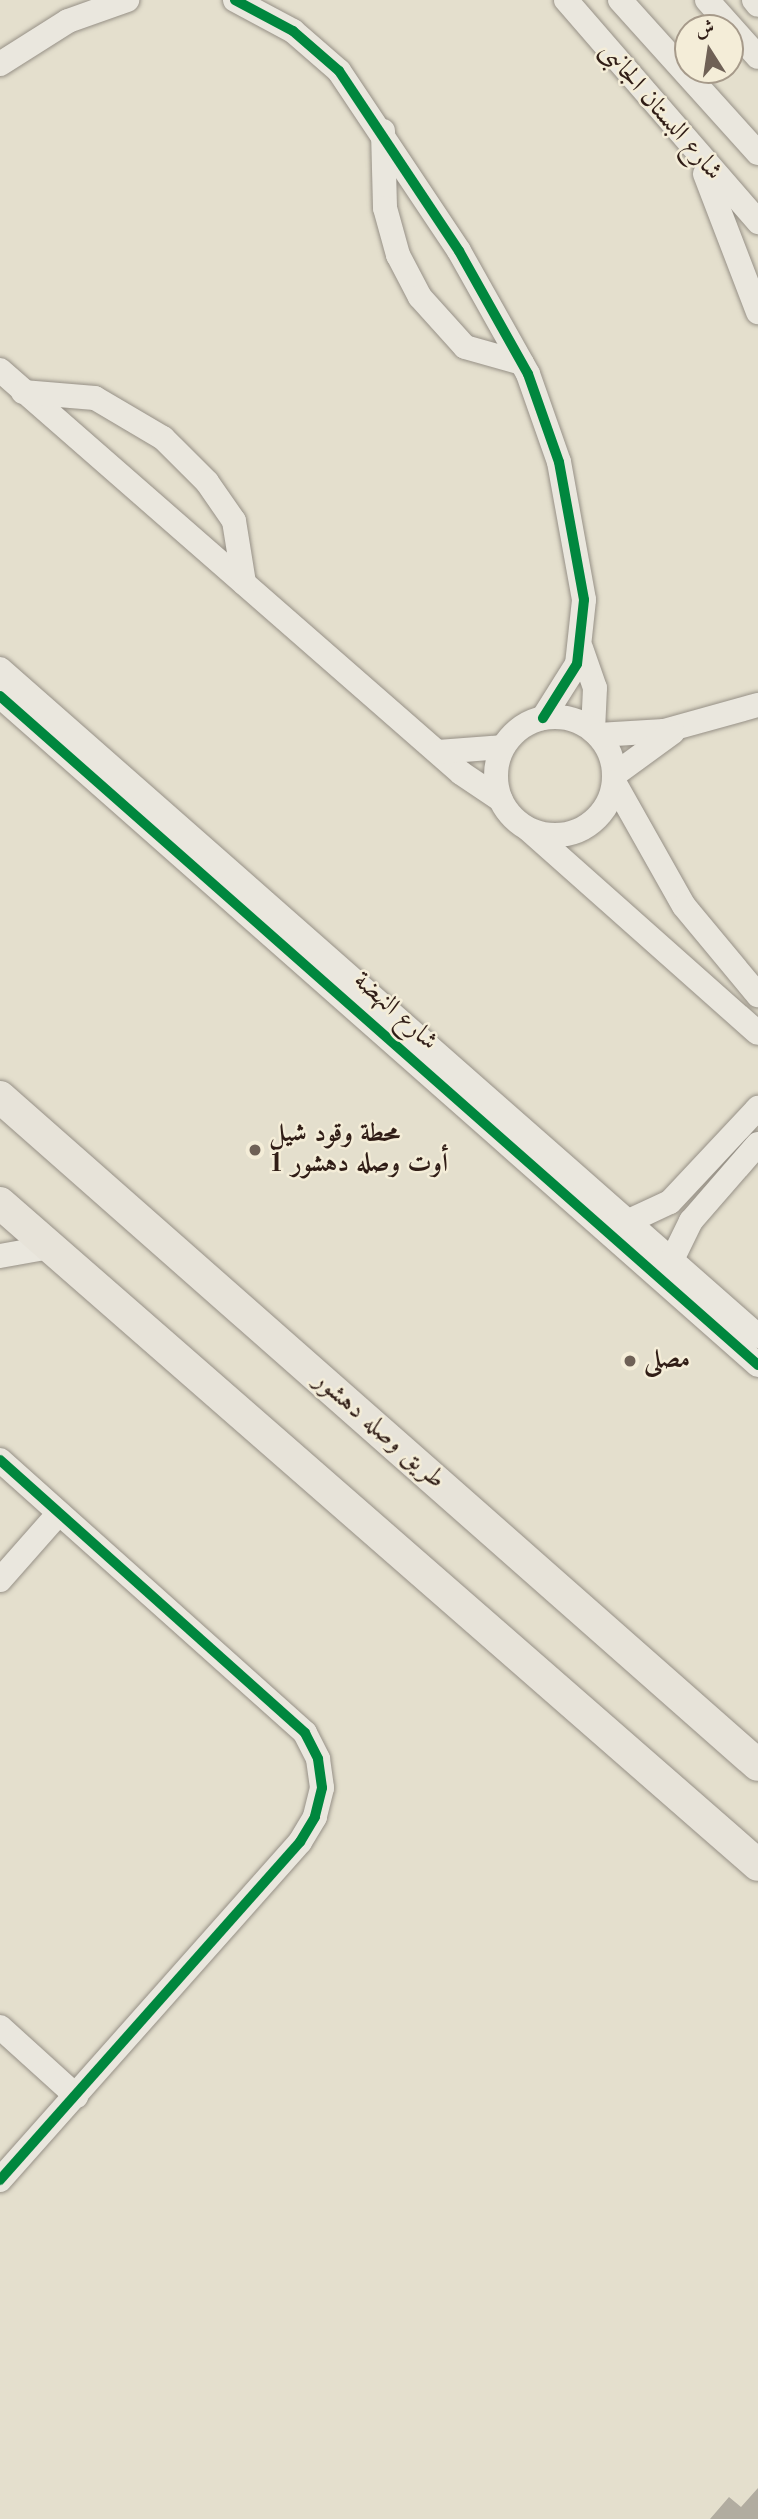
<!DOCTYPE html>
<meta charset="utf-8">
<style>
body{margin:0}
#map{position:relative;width:758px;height:2519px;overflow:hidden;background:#e4dfcd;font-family:"Old Standard TT",Amiri,serif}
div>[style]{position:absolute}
.building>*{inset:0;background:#b1aca0}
.roads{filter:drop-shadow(0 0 2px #969086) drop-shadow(0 0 2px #969086)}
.minor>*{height:24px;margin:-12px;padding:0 12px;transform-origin:12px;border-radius:12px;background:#eae7de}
.minor>.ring{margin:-12px;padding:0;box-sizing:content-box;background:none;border:24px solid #eae7de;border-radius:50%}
.major>*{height:32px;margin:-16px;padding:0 16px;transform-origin:16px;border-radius:16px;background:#e7e3d9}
.cycleway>*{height:10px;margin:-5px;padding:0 5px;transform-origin:5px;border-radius:5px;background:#00873e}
.dots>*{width:19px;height:19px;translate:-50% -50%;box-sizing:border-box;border:4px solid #f4edd8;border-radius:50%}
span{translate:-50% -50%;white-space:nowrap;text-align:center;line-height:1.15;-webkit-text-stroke:5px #f4edd8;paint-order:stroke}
.street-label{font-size:26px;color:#301d16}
.poi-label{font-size:26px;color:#301d16;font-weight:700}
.left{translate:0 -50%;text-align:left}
.north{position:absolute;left:674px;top:14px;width:70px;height:70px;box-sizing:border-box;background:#f4edd8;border:2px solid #a69a8a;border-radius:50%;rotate:348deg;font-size:19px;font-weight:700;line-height:28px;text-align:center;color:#301d16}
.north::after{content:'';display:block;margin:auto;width:24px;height:32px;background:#6f6156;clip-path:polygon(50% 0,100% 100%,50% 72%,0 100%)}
</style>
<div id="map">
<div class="building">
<div style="clip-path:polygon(758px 2488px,758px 2519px,710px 2519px,729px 2497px,741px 2507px)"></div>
</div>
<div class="roads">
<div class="minor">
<div style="left:235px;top:0;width:66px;rotate:28.1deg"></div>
<div style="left:293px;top:31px;width:61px;rotate:41deg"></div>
<div style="left:339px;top:71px;width:216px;rotate:56.3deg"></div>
<div style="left:459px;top:251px;width:141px;rotate:60.7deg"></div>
<div style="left:528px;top:374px;width:93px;rotate:70.6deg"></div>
<div style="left:559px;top:462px;width:140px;rotate:79.7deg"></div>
<div style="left:584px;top:600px;width:64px;rotate:96.2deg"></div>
<div style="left:577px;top:664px;width:64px;rotate:122.2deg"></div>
<div style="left:566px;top:0;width:294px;rotate:49.1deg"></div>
<div style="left:620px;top:0;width:206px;rotate:48deg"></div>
<div style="left:707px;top:0;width:76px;rotate:48.2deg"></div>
<div style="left:754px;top:0;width:6px;rotate:51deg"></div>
<div style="left:0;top:64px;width:80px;rotate:-32.3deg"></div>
<div style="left:68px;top:21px;width:63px;rotate:-19.6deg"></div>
<div style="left:383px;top:131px;width:77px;rotate:88.5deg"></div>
<div style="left:385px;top:208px;width:49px;rotate:74.5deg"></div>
<div style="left:398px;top:255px;width:47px;rotate:62.4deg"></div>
<div style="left:420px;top:297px;width:67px;rotate:48deg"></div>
<div style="left:465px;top:347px;width:59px;rotate:15.7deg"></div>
<div style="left:705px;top:174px;width:148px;rotate:69deg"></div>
<div style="left:0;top:370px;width:612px;rotate:41.16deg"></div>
<div style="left:461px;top:773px;width:48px;rotate:34deg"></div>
<div style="left:23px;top:392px;width:72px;rotate:4.8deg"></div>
<div style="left:95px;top:398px;width:79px;rotate:30.5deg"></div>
<div style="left:163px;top:438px;width:62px;rotate:45deg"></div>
<div style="left:207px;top:482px;width:47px;rotate:55.3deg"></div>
<div style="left:234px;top:521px;width:63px;rotate:80.8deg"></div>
<div style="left:581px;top:648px;width:42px;rotate:70.7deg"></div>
<div style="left:595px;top:688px;width:43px;rotate:92.7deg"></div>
<div style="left:0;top:669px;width:1010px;rotate:41.35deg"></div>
<div style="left:0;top:696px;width:1011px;rotate:41.43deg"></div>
<div class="ring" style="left:496px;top:717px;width:94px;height:94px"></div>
<div style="left:598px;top:735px;width:66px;rotate:-3.5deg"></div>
<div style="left:664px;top:731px;width:98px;rotate:-15.5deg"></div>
<div style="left:438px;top:752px;width:65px;rotate:-4.4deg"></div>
<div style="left:614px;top:775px;width:73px;rotate:-36.1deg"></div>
<div style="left:614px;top:782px;width:142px;rotate:60.6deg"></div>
<div style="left:684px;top:906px;width:116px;rotate:50.3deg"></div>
<div style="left:528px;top:829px;width:307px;rotate:41.6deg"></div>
<div style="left:627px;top:1222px;width:47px;rotate:-24.9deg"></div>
<div style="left:670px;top:1202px;width:129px;rotate:-46.9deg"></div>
<div style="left:0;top:1256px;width:51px;rotate:-10.2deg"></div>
<div style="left:666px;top:1272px;width:57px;rotate:-63.9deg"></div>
<div style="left:691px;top:1221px;width:102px;rotate:-49deg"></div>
<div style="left:0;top:1460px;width:409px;rotate:41.8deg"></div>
<div style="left:305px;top:1733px;width:29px;rotate:63deg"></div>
<div style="left:318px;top:1759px;width:29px;rotate:82deg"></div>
<div style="left:322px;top:1788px;width:30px;rotate:104deg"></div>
<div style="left:315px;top:1817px;width:29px;rotate:121deg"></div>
<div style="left:300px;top:1842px;width:452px;rotate:131.6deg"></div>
<div style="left:0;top:1580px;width:89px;rotate:-48.6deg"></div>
<div style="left:0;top:2027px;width:103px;rotate:42.2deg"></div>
</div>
<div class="major">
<div style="left:0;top:1097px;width:1010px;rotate:41.39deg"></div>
<div style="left:0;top:1203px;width:1006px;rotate:41.13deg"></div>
</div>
</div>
<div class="cycleway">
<div style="left:235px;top:0;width:66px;rotate:28.1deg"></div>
<div style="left:293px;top:31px;width:61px;rotate:41deg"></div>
<div style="left:339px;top:71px;width:216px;rotate:56.3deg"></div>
<div style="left:459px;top:251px;width:141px;rotate:60.7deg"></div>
<div style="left:528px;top:374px;width:93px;rotate:70.6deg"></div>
<div style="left:559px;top:462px;width:140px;rotate:79.7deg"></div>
<div style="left:584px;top:600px;width:64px;rotate:96.2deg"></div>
<div style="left:577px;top:664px;width:64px;rotate:122.2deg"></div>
<div style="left:0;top:696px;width:1011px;rotate:41.43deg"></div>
<div style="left:0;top:1460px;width:409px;rotate:41.8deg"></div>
<div style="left:305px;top:1733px;width:29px;rotate:63deg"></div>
<div style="left:318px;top:1759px;width:29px;rotate:82deg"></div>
<div style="left:322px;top:1788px;width:30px;rotate:104deg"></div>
<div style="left:315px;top:1817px;width:29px;rotate:121deg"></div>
<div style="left:300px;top:1842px;width:452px;rotate:131.6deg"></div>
</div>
<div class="dots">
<div style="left:255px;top:1150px;background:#6f6156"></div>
<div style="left:630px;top:1361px;background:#6f6156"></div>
</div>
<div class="street-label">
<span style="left:660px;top:112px;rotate:49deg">شارع البستان الجانبى</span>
<span style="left:395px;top:1012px;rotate:42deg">شارع النهضة</span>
<span style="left:379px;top:1431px;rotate:41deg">طريق وصله دهشور</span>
</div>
<div class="poi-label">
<span class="left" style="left:269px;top:1150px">محطة وقود شيل<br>أوت وصله دهشور 1</span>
<span class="left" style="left:644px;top:1361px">مصلى</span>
</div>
<div class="north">ش</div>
</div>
